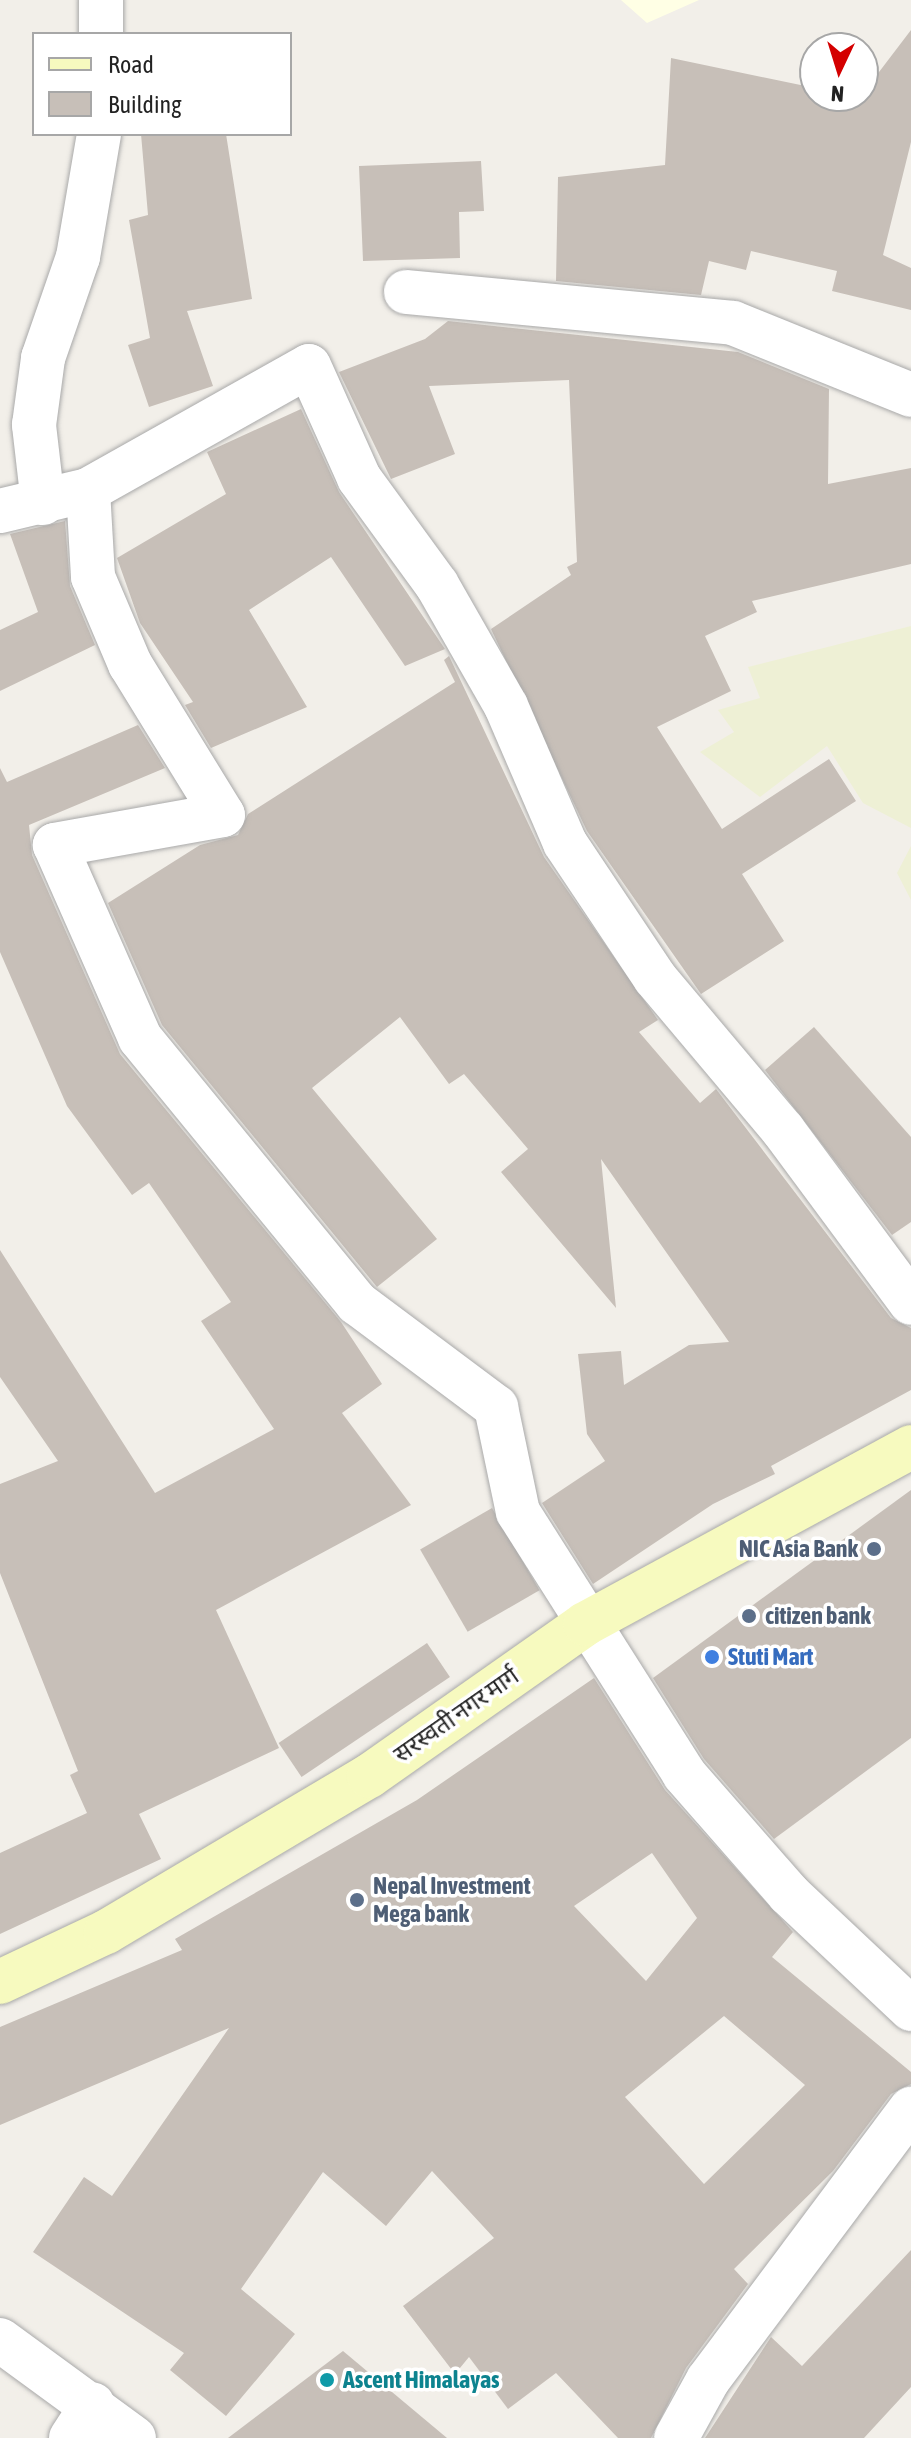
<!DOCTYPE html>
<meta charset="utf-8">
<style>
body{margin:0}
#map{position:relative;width:911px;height:2438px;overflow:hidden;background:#f2efe9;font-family:"Asap Condensed","Noto Sans Devanagari",sans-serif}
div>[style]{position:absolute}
.education>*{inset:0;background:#ffffe5}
.farmland>*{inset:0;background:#eef0d5}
.building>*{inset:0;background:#c7bfb8;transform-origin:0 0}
.roads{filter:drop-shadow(0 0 2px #a9a9a9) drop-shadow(0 0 2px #a9a9a9)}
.street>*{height:44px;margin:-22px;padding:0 22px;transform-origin:22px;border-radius:22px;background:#fff}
.secondary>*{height:44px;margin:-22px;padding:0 22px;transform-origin:22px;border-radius:22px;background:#f7fabf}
.dots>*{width:22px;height:22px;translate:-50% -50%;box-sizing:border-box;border:4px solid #fff;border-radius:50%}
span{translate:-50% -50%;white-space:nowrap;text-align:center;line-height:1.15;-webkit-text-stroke:7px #fff;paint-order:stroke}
.service-label{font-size:24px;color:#4e5e75;font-weight:700}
.right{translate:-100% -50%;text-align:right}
.left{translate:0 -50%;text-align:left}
.shop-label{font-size:24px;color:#366cbe;font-weight:700}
.street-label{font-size:24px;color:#222}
.culture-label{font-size:24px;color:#0d838f;font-weight:700}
.legend{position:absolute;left:32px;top:32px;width:260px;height:104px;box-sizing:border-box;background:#fff;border:2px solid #a7a7a7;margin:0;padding:10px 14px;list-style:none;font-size:24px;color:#222}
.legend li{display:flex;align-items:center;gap:16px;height:40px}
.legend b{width:40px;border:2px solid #a7a7a7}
.north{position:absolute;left:799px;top:32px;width:80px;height:80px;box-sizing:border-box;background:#fff;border:2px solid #a7a7a7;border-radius:50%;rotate:184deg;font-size:22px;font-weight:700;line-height:32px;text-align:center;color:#222}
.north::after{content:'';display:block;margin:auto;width:28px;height:36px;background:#d40000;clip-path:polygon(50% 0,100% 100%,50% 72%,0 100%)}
</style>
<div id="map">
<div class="education">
<div style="clip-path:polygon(621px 0,699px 0,647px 23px)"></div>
</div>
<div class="farmland">
<div style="clip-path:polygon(911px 626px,911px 828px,863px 803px,827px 746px,760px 797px,700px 752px,734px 732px,718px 710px,760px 698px,748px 667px)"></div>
<div style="clip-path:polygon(911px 846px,911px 900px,897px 873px)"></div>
</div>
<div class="building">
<div style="clip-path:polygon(911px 30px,911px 142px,883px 255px,911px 268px,911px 310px,832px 291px,837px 271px,751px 251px,746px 270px,709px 261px,701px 295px,556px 281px,558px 177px,665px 165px,671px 58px,815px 88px,815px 96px,860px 97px)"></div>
<div style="clip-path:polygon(141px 134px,226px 134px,252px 299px,187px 311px,213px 386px,149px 407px,128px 345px,150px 338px,129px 220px,148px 215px)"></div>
<div style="clip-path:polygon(481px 161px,484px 211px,459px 212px,460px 258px,363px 261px,359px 166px)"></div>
<div style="clip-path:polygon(448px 321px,738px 352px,829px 389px,828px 484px,911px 468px,911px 564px,752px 601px,757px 612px,705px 636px,731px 691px,657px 727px,722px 829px,829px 759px,856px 801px,742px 874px,784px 941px,701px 994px,587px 831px,491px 629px,571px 575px,567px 567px,577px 562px,569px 380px,429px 386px,455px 454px,391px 479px,339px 372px,425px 339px)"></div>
<div style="clip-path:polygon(301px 409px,339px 492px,445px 649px,405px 666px,331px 557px,249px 610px,307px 707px,211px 748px,185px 705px,193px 702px,140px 623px,117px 558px,226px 494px,207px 452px)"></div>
<div style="clip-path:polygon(65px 521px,70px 586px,95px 645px,0 691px,0 630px,38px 612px,10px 534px)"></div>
<div style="clip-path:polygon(449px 656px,544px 857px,658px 1020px,639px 1032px,700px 1103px,716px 1089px,891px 1318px,911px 1328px,911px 1390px,771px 1466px,775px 1474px,713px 1504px,593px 1584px,542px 1503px,605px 1461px,587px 1434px,578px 1354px,621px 1351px,624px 1385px,689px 1345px,729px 1342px,601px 1159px,616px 1308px,501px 1172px,528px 1149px,464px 1074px,449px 1084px,400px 1017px,312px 1088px,437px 1239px,377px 1287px,162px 1025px,108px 903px,200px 845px,238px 835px,248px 814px,455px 682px,444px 660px)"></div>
<div style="clip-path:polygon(138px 725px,165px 768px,29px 825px,32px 855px,120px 1054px,341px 1322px,382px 1384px,342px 1413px,411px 1505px,216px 1610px,279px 1748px,139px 1814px,161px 1859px,0 1934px,0 1853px,87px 1813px,70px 1775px,78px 1771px,0 1573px,0 1484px,58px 1461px,0 1377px,0 1250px,155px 1493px,274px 1429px,201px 1321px,231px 1302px,149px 1183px,132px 1195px,67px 1106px,0 952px,0 768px,7px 782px)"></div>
<div style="clip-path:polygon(814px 1027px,911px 1137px,911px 1222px,892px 1235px,765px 1070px)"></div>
<div style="clip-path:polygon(911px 1490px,911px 1738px,774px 1839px,704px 1759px,653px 1678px)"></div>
<div style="left:492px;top:1508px;width:95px;height:83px;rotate:60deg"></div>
<div style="left:427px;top:1643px;width:41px;height:179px;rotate:56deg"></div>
<div style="clip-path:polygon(evenodd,594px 1678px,665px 1790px,793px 1932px,772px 1957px,911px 2072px,911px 2084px,891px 2094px,833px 2171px,734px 2269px,748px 2284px,686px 2368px,651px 2438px,618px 2438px,556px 2373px,508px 2409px,469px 2357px,455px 2374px,403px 2306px,494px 2238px,432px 2171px,386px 2226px,323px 2172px,241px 2289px,295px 2334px,226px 2416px,170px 2370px,184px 2353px,33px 2252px,84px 2177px,112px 2196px,229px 2028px,0 2125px,0 2027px,182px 1950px,175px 1939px,417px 1800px,594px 1678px,652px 1853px,697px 1918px,646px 1981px,574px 1906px,652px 1853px,594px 1678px,724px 2016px,805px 2085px,704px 2184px,625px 2097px,724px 2016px)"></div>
<div style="clip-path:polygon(911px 2250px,911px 2387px,864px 2438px,705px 2438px,771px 2337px,802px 2366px)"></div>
<div style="clip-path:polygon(343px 2351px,447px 2438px,228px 2438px)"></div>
</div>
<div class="roads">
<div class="street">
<div style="left:101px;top:34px;width:34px;rotate:-90deg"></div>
<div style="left:406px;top:292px;width:328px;rotate:5.4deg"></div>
<div style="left:733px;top:323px;width:192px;rotate:22deg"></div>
<div style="left:88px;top:490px;width:87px;rotate:86.7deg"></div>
<div style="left:93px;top:577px;width:95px;rotate:67deg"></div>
<div style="left:130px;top:664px;width:177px;rotate:58.4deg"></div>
<div style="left:223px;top:815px;width:171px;rotate:169.9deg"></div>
<div style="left:55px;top:845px;width:211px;rotate:66.2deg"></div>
<div style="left:140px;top:1038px;width:343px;rotate:50.7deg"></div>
<div style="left:357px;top:1303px;width:174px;rotate:36.8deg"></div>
<div style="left:496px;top:1407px;width:107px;rotate:78.2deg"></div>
<div style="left:518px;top:1512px;width:310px;rotate:57.6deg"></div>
<div style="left:684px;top:1774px;width:159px;rotate:48.8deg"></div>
<div style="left:789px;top:1894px;width:168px;rotate:43.3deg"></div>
<div style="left:43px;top:503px;width:79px;rotate:-96.6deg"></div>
<div style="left:34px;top:425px;width:68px;rotate:-82.3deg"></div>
<div style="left:43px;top:358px;width:107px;rotate:-70.9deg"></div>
<div style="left:78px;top:257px;width:125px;rotate:-80.3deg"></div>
<div style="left:0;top:511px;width:90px;rotate:-13.4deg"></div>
<div style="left:88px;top:490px;width:253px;rotate:-29.3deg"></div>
<div style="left:309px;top:366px;width:123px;rotate:65.9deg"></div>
<div style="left:359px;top:478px;width:132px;rotate:53.9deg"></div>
<div style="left:437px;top:585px;width:139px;rotate:60.3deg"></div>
<div style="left:506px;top:706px;width:149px;rotate:66.7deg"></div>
<div style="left:565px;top:843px;width:162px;rotate:56.3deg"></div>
<div style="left:655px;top:978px;width:199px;rotate:49.9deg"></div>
<div style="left:783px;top:1130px;width:215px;rotate:53.5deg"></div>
<div style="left:0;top:2340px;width:166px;rotate:36.2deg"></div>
<div style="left:71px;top:2438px;width:40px;rotate:-57.1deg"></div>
<div style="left:676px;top:2438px;width:66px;rotate:-61.1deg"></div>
<div style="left:708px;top:2380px;width:339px;rotate:-53.2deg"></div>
</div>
<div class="secondary">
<div style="left:0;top:1982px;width:117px;rotate:-25.3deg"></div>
<div style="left:106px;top:1932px;width:306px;rotate:-30.7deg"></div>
<div style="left:369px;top:1776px;width:264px;rotate:-35.1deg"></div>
<div style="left:585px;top:1624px;width:371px;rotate:-28.5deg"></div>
</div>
</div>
<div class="dots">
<div style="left:874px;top:1549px;background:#5c6f8a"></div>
<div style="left:749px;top:1616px;background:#5c6f8a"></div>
<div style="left:712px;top:1657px;background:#3f7fe0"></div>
<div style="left:357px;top:1900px;background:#5c6f8a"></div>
<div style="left:327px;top:2380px;background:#0f9aa8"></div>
</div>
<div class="service-label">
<span class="right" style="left:858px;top:1549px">NIC Asia Bank</span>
<span class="left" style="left:765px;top:1616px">citizen bank</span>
<span class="left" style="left:373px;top:1900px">Nepal Investment<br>Mega bank</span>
</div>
<div class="shop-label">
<span class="left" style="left:728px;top:1657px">Stuti Mart</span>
</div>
<div class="street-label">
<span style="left:456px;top:1715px;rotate:-35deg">सरस्वती नगर मार्ग</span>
</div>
<div class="culture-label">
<span class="left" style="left:343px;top:2380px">Ascent Himalayas</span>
</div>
<ul class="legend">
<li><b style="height:10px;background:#f7fabf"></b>Road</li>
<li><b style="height:22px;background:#c7bfb8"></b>Building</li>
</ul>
<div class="north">N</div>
</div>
